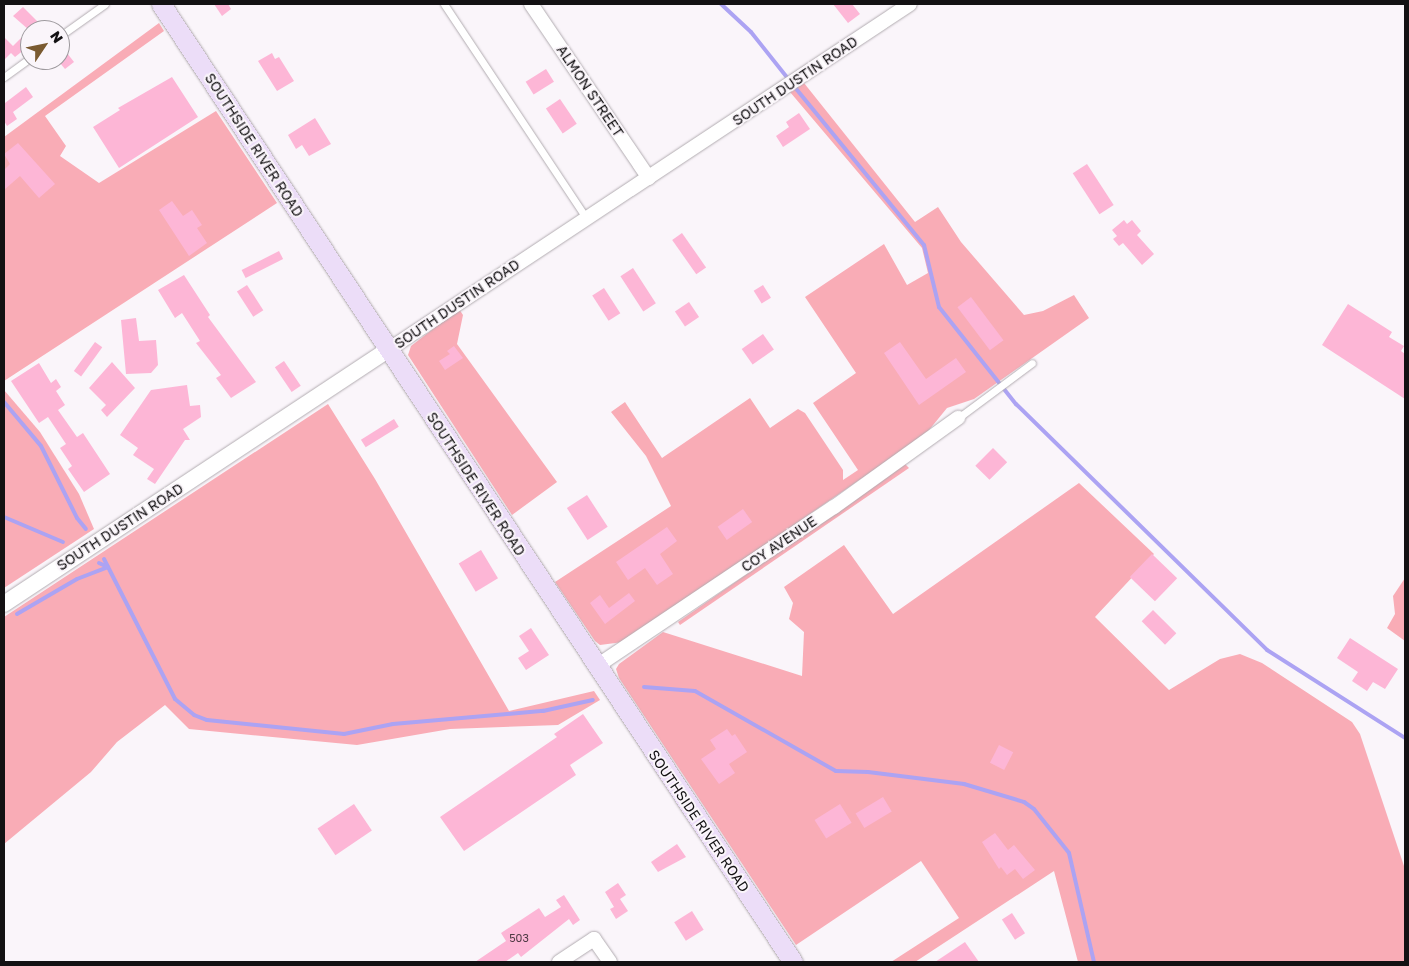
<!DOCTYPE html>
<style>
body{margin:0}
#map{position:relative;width:1409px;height:966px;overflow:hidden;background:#faf5fa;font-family:"Golos Text",sans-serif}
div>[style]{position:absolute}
.green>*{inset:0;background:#f9acb6}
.stream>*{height:4px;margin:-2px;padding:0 2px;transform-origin:2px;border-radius:2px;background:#aca3f3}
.building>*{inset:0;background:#fdb6d6;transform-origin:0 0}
.roads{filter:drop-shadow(0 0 1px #b2acb1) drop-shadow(0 0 1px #b2acb1)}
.service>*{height:7px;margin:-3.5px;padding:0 3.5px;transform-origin:3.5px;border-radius:3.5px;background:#fff}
.minor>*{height:14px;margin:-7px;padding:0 7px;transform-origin:7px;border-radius:7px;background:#fff}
.tertiary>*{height:16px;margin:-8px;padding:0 8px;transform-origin:8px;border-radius:8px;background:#fff}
.secondary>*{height:19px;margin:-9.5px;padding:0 9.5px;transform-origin:9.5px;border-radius:9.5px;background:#ecddf8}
span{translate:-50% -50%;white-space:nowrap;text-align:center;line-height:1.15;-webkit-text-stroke:4px #faf5fa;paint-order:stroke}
.number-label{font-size:11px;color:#4e3a44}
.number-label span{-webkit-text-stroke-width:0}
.street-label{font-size:14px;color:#131113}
.frame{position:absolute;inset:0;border:5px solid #131113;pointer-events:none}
.north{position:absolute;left:20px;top:20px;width:50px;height:50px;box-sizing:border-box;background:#faf5fa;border:1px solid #9e9a9e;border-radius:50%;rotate:56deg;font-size:14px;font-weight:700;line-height:20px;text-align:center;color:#131113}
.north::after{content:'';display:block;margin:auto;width:18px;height:22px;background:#7a5a30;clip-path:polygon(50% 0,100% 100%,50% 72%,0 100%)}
</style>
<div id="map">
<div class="green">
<div style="clip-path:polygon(159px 23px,164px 31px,45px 116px,66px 146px,60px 156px,99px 183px,216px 111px,277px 203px,4px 381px,4px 137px)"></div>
<div style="clip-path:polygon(804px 83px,915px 222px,938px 207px,961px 242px,1024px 315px,1043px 311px,1074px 295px,1089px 318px,974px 399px,947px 408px,925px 435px,623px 642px,600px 645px,595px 641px,555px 582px,671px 506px,646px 456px,611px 412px,625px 402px,662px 458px,750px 398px,770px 428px,798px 409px,805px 413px,843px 470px,843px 480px,858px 470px,813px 403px,856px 373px,805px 297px,884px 244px,907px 285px,928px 273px,922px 248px,790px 92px)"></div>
<div style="clip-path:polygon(459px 309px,463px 315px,457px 344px,557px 482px,512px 515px,408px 355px,411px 346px)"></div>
<div style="clip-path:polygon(4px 390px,40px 432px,79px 494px,94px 529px,4px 588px)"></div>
<div style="clip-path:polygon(328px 404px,375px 479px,509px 711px,594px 691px,600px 700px,558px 725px,450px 729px,357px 745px,189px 729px,165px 705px,117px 742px,91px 772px,4px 844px,4px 617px)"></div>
<div style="clip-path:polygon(905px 464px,909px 468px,680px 625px,678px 622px)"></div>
<div style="clip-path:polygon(1079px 483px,1154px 554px,1095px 617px,1169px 690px,1220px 659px,1240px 654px,1262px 663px,1352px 722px,1360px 734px,1405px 869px,1405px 962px,1078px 962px,1054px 871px,915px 962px,891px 962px,959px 918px,921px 861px,796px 945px,619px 678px,616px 669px,619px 664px,663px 632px,802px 676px,804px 632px,789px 619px,793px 603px,784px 587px,844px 545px,893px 614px)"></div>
<div style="clip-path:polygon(1405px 578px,1405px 641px,1387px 628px,1395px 614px,1393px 596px)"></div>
</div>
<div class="stream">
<div style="left:721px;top:4px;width:41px;rotate:43deg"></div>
<div style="left:751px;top:32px;width:61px;rotate:51.6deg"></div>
<div style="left:793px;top:85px;width:207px;rotate:50.7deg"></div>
<div style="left:924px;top:245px;width:64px;rotate:76.4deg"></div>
<div style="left:939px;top:307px;width:124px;rotate:51.6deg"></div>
<div style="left:1016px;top:404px;width:351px;rotate:44.4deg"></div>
<div style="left:1267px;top:650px;width:164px;rotate:32.5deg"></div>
<div style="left:4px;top:402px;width:57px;rotate:49.9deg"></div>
<div style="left:41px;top:446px;width:80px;rotate:63.4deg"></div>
<div style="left:77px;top:518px;width:14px;rotate:51deg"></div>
<div style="left:4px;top:517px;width:64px;rotate:23deg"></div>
<div style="left:104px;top:559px;width:157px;rotate:63.1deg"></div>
<div style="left:175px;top:699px;width:25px;rotate:40deg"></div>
<div style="left:194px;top:715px;width:14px;rotate:21deg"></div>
<div style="left:207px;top:720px;width:138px;rotate:5.8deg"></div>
<div style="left:344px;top:734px;width:50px;rotate:-11.5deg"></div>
<div style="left:393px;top:724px;width:151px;rotate:-5deg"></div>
<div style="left:543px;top:711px;width:51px;rotate:-12.4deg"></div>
<div style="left:99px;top:563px;width:10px;rotate:24deg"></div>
<div style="left:17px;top:614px;width:69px;rotate:-30.3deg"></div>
<div style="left:77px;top:579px;width:33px;rotate:-21deg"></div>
<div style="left:644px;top:687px;width:51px;rotate:4.5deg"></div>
<div style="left:695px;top:691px;width:162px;rotate:29.6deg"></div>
<div style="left:836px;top:771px;width:32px;rotate:2deg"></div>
<div style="left:868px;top:772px;width:97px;rotate:7.1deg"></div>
<div style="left:964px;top:784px;width:63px;rotate:16.7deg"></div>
<div style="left:1024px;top:802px;width:12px;rotate:35deg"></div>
<div style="left:1034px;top:809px;width:56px;rotate:51.5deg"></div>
<div style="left:1069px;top:853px;width:112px;rotate:77.1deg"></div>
</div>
<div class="building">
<div style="clip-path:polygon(214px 4px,228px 4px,231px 9px,222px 16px)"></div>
<div style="clip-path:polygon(833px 4px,852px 4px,860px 14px,848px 23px)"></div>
<div style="clip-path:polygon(23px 7px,46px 30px,30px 30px,30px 45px,15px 57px,11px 53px,4px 60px,4px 37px,13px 46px,29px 30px,13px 16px)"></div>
<div style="clip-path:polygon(60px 44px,74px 62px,65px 69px,60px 63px)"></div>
<div style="clip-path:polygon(272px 53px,275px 59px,279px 57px,294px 81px,277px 91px,258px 61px)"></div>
<div style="left:546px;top:69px;width:15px;height:24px;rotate:58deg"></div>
<div style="clip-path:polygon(172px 77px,198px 117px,119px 168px,93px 127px,120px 110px,118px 108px)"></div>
<div style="clip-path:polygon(26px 87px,33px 97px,13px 112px,17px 119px,7px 126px,4px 121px,4px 100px,5px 103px)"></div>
<div style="left:560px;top:99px;width:30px;height:17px;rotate:56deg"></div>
<div style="clip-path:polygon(799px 113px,810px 129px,783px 147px,776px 136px,789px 127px,786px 122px)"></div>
<div style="clip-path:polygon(315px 118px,331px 144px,309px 156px,302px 145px,296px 149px,288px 135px)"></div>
<div style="clip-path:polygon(18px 143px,55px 184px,39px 198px,20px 176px,4px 190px,4px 170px,10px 164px,4px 154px)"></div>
<div style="left:1087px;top:164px;width:49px;height:17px;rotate:57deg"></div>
<div style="clip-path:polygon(172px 201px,183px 216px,192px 210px,202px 225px,197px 228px,207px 243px,189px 256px,159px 210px)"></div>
<div style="clip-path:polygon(1124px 220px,1127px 224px,1132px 220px,1141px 231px,1137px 235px,1154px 254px,1142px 265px,1123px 243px,1119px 246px,1113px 239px,1117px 236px,1112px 230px)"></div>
<div style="left:682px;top:233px;width:42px;height:12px;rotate:55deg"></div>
<div style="left:279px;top:251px;width:9px;height:42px;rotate:63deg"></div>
<div style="left:633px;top:268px;width:42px;height:15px;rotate:57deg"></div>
<div style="clip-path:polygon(184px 275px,210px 315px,208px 317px,256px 382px,231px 398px,216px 378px,221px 375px,196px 343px,200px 341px,182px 313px,175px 318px,158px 290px)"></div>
<div style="left:247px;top:285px;width:30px;height:12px;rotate:57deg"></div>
<div style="left:763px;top:285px;width:15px;height:11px;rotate:58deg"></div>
<div style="left:604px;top:288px;width:30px;height:14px;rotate:57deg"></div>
<div style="left:971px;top:297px;width:54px;height:17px;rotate:53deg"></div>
<div style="left:689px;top:302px;width:18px;height:17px;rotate:56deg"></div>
<div style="clip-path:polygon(1348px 304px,1392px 332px,1389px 337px,1404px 346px,1401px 351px,1405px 354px,1405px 399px,1322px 345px)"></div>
<div style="clip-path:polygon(136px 318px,139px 341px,156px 340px,158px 365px,151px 373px,126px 374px,121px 320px)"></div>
<div style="left:763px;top:334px;width:19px;height:26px;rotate:55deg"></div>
<div style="left:95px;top:342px;width:9px;height:36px;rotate:36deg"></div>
<div style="clip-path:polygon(900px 342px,926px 379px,956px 358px,966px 372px,919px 405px,884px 353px)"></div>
<div style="clip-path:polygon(454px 346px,463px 358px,445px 370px,439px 361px,450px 354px,447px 351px)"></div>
<div style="left:284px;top:361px;width:30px;height:11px;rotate:56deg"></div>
<div style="clip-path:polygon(112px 362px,135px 388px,107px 417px,101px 410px,106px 405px,89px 388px)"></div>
<div style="clip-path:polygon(39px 363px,51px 383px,56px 379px,61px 387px,56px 391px,65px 405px,58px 410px,77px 437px,83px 433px,110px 474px,84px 492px,68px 469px,72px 466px,60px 448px,66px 444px,48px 417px,39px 423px,11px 381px)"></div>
<div style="clip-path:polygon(187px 385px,190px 406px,200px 405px,201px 417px,183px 429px,190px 440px,185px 440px,155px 484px,147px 479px,154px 469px,133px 455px,138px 448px,120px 435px,151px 390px)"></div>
<div style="left:394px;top:419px;width:9px;height:39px;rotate:58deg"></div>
<div style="left:993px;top:448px;width:20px;height:25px;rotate:45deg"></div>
<div style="left:587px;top:495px;width:38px;height:24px;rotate:57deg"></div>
<div style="left:743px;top:509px;width:16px;height:31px;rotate:55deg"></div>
<div style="clip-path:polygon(667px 527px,677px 541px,660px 554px,673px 574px,657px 585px,645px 568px,628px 580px,616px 562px)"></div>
<div style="left:481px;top:550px;width:33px;height:26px;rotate:59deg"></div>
<div style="left:1152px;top:554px;width:35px;height:32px;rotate:44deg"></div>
<div style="clip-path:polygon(629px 593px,635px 601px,605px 624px,590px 603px,600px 595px,609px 608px)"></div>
<div style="left:1153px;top:610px;width:33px;height:16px;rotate:45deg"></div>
<div style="clip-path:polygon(531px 628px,549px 655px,526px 670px,518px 658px,529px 651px,519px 636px)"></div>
<div style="clip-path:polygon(1350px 638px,1398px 669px,1385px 689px,1373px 682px,1367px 691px,1352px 681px,1358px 672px,1337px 658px)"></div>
<div style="clip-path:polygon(583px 714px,603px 743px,570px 765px,576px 775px,464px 851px,440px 817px,557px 737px,554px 734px)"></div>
<div style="clip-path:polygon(727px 729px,732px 736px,735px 734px,747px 752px,729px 764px,735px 773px,719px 784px,701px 759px,716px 749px,710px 740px)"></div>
<div style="left:999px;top:745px;width:16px;height:20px;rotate:27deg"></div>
<div style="left:883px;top:797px;width:17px;height:32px;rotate:59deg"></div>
<div style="left:354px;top:804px;width:32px;height:44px;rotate:56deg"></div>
<div style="left:840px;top:804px;width:22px;height:30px;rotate:58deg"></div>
<div style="clip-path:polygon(995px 833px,1008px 850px,1014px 845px,1035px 870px,1023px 879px,1015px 869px,1007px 875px,1001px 867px,999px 869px,982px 842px)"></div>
<div style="clip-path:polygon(677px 844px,686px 857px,658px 872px,651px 862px)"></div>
<div style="clip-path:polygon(618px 883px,626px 895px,620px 899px,628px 911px,616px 919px,610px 909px,614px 907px,605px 892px)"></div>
<div style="clip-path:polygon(564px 895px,580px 920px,573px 925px,569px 919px,521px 957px,518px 953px,505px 962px,475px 962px,506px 941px,501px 933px,539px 908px,545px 917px,561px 907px,556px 900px)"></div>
<div style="left:692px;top:911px;width:22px;height:21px;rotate:58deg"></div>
<div style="left:1012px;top:913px;width:24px;height:12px;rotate:57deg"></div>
<div style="clip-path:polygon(965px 942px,979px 962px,935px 962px)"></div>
</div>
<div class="roads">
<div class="service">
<div style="left:444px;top:4px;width:258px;rotate:56.4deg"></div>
<div style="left:60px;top:36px;width:55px;rotate:-35.4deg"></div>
<div style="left:4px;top:77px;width:32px;rotate:-36deg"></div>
<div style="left:958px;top:418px;width:92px;rotate:-36.6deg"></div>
</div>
<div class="minor">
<div style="left:531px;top:4px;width:210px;rotate:55.9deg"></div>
<div style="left:388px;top:350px;width:626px;rotate:-33.54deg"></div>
<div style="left:597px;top:666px;width:285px;rotate:-33.9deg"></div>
<div style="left:834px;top:507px;width:153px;rotate:-35.7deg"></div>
<div style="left:559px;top:962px;width:42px;rotate:-33.3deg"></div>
<div style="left:594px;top:939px;width:28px;rotate:55deg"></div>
</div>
<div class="tertiary">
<div style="left:4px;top:604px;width:460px;rotate:-33.5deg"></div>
</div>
<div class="secondary">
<div style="left:161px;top:4px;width:1148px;rotate:56.59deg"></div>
</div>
</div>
<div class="number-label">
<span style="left:519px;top:938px">503</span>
</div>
<div class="street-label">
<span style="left:795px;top:81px;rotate:-34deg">SOUTH DUSTIN ROAD</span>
<span style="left:590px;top:91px;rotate:56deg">ALMON STREET</span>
<span style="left:254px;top:145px;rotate:57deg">SOUTHSIDE RIVER ROAD</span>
<span style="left:457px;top:304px;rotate:-34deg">SOUTH DUSTIN ROAD</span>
<span style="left:476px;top:484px;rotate:57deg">SOUTHSIDE RIVER ROAD</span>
<span style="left:120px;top:527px;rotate:-33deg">SOUTH DUSTIN ROAD</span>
<span style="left:779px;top:544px;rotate:-34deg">COY AVENUE</span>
<span style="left:699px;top:821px;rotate:56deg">SOUTHSIDE RIVER ROAD</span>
</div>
<div class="frame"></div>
<div class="north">N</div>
</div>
